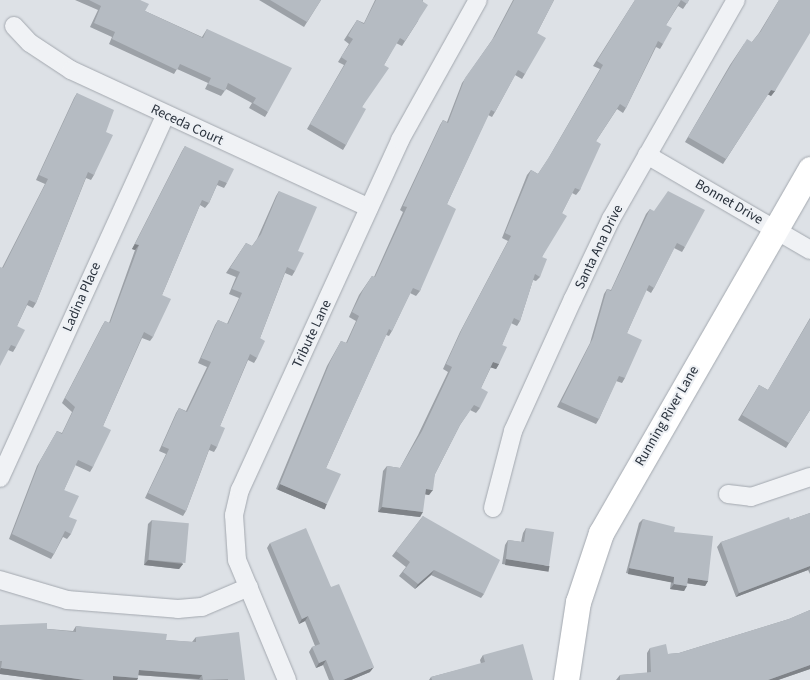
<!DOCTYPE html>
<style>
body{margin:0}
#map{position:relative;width:810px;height:680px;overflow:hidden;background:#dde1e6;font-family:"Source Sans 3",sans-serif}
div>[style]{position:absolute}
.roads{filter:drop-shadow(0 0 1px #a3a8af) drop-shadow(0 0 1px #a3a8af)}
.street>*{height:18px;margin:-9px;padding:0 9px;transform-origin:9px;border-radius:9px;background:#f0f2f5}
.secondary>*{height:25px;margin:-12.5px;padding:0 12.5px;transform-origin:12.5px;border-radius:12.5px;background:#fff}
.wall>*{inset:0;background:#9ca1a7}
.shaded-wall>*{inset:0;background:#7f8388;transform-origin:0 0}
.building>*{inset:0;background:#b5bbc2;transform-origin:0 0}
span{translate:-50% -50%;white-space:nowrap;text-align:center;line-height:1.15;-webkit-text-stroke:4px #edf0f4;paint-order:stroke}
.street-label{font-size:14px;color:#28303b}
</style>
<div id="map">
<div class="roads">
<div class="street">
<div style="left:14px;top:26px;width:23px;rotate:47deg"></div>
<div style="left:30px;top:43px;width:49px;rotate:33.4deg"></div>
<div style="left:71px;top:70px;width:328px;rotate:24.8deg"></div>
<div style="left:647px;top:155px;width:189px;rotate:30.2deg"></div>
<div style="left:0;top:478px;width:398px;rotate:-65.5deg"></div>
<div style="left:728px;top:494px;width:23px;rotate:7deg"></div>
<div style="left:751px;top:497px;width:62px;rotate:-18.7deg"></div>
<div style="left:493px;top:508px;width:80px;rotate:-75.4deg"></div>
<div style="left:513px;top:431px;width:145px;rotate:-65.6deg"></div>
<div style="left:573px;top:299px;width:89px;rotate:-64.6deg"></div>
<div style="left:611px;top:219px;width:252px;rotate:-60.3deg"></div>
<div style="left:0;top:580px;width:70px;rotate:16.6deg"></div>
<div style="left:67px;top:600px;width:111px;rotate:4.6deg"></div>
<div style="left:178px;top:609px;width:24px;rotate:-5deg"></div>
<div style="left:202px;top:607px;width:51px;rotate:-23.1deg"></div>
<div style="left:287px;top:680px;width:130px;rotate:-112.6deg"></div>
<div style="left:237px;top:560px;width:45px;rotate:-93.8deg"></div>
<div style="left:234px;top:515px;width:26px;rotate:-77deg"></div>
<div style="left:240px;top:490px;width:385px;rotate:-65.4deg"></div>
<div style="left:400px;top:140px;width:160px;rotate:-60.9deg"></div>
</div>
<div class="secondary">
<div style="left:566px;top:680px;width:79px;rotate:-81.3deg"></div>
<div style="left:578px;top:602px;width:73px;rotate:-71.6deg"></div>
<div style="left:601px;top:533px;width:420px;rotate:-60.1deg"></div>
</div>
</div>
<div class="wall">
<div style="clip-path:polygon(75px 0,140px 0,145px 11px,202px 37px,207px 29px,268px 112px,265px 117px,249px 108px,252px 103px,226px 89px,221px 96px,205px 89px,208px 83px,177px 69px,174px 74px,109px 44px,112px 37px,90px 27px,98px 10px)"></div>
<div style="clip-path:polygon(259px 0,321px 0,304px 27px)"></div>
<div style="clip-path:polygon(375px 0,423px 0,418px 21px,402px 46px,396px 43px,384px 65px,362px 107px,346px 145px,343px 150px,307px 129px,344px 65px,338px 62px,349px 44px,344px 40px,357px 20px,364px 23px)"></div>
<div style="clip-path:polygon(513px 0,554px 0,537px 33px,525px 74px,522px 79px,515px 75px,495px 112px,492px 117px,488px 115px,447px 204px,420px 291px,416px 296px,410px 293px,392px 331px,389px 336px,386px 335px,326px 468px,324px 509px,276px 489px,327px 366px,341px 341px,346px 343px,356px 321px,349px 317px,359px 295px,372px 276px,374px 277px,403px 212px,400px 210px,440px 125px,443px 120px,447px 122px,462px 83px,492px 40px)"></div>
<div style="clip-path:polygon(635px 0,689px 0,683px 9px,678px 6px,666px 25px,663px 44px,660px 49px,656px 47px,626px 108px,623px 113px,617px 109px,596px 141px,580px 190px,576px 195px,572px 193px,562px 213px,542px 257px,540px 277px,536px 281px,533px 280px,520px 321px,517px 326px,511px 323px,502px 345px,499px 364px,496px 369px,491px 367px,481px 388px,480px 408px,476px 413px,470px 410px,460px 425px,435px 474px,429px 495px,425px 494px,420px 517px,378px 512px,383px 471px,387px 466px,400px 468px,418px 435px,448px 372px,443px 369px,460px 332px,508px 241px,502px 238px,527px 175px,531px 170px,538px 174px,548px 159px,600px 69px,593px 66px)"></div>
<div style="clip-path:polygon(779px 0,810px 0,775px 91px,771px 96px,768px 94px,723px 164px,685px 142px,730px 65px,744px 44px,752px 42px,759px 33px)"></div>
<div style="clip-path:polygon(77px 93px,106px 132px,94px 175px,91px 180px,86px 178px,36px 303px,33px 308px,27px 305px,17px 326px,16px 347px,13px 352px,8px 350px,2px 268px,45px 184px,36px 180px,74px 98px)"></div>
<div style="clip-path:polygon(185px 146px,227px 183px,224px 188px,217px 185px,209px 203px,205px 208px,200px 205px,162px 295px,153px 337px,150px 341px,142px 338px,103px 426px,93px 467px,90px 472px,75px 465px,64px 490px,69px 517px,71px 534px,67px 539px,63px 537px,54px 554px,51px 559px,9px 539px,37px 466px,57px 431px,62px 433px,72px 412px,62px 403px,102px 326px,105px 321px,109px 323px,135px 250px,132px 249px,182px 151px)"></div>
<div style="clip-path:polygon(279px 191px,298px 251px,295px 271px,292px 276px,285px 273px,260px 338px,257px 358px,254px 363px,248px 360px,220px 426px,217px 447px,214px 452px,209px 450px,186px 511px,183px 516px,145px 498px,166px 454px,159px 451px,176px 413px,179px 408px,186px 411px,207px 367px,198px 363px,215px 325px,218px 320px,227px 324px,239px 298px,229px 294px,236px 277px,226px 273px,246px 243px,252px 246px,257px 239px,276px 196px)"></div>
<div style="clip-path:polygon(650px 209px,685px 247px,682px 252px,674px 248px,654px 288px,651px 293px,646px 290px,627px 333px,625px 378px,622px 383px,616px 381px,599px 419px,596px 424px,557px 407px,590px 343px,604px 294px,607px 289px,611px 290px,646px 214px)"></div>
<div style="clip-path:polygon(810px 318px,810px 410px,786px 448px,738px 420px,759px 385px,768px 390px)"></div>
<div style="clip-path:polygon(810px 513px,810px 574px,808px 570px,736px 597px,717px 547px,721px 542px,790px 520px)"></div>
<div style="clip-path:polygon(423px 516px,484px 594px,481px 598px,431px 575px,415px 589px,399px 576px,406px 567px,392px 556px)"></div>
<div style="clip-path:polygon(643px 519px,674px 532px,708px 581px,705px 586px,687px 583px,684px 591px,670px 589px,671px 582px,626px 573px,639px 523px)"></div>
<div style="clip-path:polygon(152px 520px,183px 564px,179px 569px,144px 565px,148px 524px)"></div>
<div style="clip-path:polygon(526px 528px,546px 571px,502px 564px,505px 545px,508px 540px,521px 542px,523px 533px)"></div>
<div style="clip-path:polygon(270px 543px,331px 587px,370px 672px,351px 680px,329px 680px,323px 665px,316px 668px,309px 652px,312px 647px,315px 646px,305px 621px,299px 624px,267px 548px)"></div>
<div style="clip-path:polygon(810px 610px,810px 669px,778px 680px,616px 680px,620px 675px,647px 673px,647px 653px,650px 648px,668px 654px,679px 653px,789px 619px)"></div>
<div style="clip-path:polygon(0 625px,73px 631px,76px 626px,166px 640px,192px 642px,196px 637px,245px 680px,199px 680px,138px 675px,138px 678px,137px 680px,46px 680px,0 674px)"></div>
<div style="clip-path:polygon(483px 655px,533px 680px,429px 680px,431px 677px,481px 664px,480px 660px)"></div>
</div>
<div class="shaded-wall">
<div style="clip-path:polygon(771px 90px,775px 91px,771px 96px,767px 94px)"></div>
<div style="clip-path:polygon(135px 244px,139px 245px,135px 250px,132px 249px)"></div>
<div style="clip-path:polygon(493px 362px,499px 364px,496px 369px,489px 367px)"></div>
<div style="left:280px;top:484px;width:51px;height:6px;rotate:23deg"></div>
<div style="clip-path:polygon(426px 489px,433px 490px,429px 495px,423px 494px)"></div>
<div style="clip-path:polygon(382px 507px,423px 512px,420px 517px,378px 512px)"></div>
<div style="left:506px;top:559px;width:44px;height:6px;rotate:9deg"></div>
<div style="clip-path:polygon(148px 560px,183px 564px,179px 569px,144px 565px)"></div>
<div style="clip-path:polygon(810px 566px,810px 568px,808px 570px,736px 597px,739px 593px)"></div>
<div style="left:629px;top:568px;width:46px;height:6px;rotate:11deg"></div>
<div style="clip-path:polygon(434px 570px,431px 575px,415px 589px,418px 584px)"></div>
<div style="clip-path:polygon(688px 578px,708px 581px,705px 586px,685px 583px)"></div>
<div style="clip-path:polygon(674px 584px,687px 586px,684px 591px,670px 589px)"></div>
<div style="clip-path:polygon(308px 616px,305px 621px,299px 624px,302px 619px)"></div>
<div style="clip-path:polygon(326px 660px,323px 665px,316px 668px,319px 663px)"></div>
<div style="clip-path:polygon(810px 665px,810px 669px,778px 680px,768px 680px)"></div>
<div style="clip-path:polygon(374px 667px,370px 672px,351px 680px,343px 680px)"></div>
<div style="clip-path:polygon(1px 668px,85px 680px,46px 680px,0 674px,0 670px)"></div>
<div style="clip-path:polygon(139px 670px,202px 675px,199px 679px,135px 675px)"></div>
<div style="clip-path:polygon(113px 676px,138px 678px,137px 680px,110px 680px)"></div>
</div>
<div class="building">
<div style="clip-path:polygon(89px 0,140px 0,149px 4px,145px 11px,203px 38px,207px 29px,292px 68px,268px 112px,253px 103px,256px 98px,228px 83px,225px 91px,208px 84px,211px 78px,180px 64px,177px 70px,112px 39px,115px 32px,94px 23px,101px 6px)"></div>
<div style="clip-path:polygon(270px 0,321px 0,307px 22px)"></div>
<div style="clip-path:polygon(376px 0,423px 0,422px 1px,428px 5px,405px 41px,400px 38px,384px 65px,389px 68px,362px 107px,366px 109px,346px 145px,310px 124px,347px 61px,341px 57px,353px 39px,348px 36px,357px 20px,364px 24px)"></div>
<div style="clip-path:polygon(514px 0,554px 0,537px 33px,546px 38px,525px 74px,518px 70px,495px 112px,491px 110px,447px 204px,456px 209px,420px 291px,413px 288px,392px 331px,389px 329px,326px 468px,341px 474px,327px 504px,280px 484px,330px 362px,341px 341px,347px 343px,359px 316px,352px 312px,363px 290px,372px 276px,375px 277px,407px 207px,403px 206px,443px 120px,448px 123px,465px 78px,495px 36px)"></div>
<div style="clip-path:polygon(635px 0,689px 0,687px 4px,681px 0,666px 25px,672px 28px,663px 44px,658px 41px,626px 108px,620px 104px,596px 141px,601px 144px,580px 190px,575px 188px,562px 213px,567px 216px,542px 257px,547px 259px,540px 277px,535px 274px,520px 321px,514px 318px,502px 345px,507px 347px,499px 364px,493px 362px,481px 388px,488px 392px,480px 408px,474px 405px,460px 425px,435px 474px,433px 490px,426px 489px,423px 512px,382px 507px,387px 466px,400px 468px,422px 431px,452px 367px,446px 364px,463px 327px,511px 236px,505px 233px,531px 170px,538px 174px,551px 154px,603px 65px,597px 61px)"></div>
<div style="clip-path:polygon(779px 0,810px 0,810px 33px,775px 91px,771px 90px,726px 159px,688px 137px,734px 60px,747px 39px,752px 42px,761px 31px)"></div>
<div style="clip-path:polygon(77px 93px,114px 110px,106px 132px,113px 135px,94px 175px,88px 172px,36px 303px,29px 300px,17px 326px,25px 330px,16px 347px,11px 345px,0 366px,0 267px,3px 268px,48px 179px,39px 175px)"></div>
<div style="clip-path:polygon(185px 146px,234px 169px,227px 183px,219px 180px,209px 203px,202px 200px,162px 295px,171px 299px,153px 337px,144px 332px,103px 426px,111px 430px,93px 467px,78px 460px,64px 490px,79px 496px,69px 517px,77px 520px,71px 534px,65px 531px,54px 554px,12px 534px,40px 461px,57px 431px,62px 434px,75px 407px,65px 398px,105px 321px,110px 323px,139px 245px,135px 244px)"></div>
<div style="clip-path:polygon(279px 191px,317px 207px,298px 251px,304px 253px,295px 271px,287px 267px,260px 338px,265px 341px,257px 358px,250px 354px,220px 426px,225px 428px,217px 447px,211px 444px,186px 511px,148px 493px,169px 449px,162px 446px,179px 408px,187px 412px,211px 362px,201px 358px,218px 320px,228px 324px,242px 293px,232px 289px,240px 272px,230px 268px,246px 243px,252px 246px,261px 234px)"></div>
<div style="clip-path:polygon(668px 191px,705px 210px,685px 247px,677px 243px,654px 288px,649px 285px,627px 333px,642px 340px,625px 378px,619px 376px,599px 419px,561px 402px,593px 338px,607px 289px,611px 291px,650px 209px,654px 211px)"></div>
<div style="clip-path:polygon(810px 319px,810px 410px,789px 443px,742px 415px,759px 385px,768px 390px)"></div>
<div style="clip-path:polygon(810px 513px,810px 566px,739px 593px,721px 542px,789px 517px,790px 520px)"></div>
<div style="clip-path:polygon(423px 516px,500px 560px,484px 594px,434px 570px,418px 584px,403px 572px,410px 562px,396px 551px)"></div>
<div style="clip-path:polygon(643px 519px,675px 527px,674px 532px,713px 536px,708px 581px,688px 578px,687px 586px,674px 584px,674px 577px,629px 568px)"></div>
<div style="left:152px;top:520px;width:37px;height:40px;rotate:5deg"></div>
<div style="clip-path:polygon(306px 528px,331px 587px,339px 584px,374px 667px,343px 680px,334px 680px,326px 660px,319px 663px,312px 647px,320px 644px,308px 616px,302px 619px,270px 543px)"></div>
<div style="clip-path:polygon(526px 528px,554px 532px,549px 566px,506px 559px,508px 540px,524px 542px)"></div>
<div style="clip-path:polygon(810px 610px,810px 665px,768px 680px,620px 680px,620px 675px,651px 672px,650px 648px,666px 644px,668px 654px,679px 653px,789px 619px)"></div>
<div style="clip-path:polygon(47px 623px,47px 629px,76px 632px,76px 626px,167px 634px,166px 640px,196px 642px,196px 637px,239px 632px,245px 680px,228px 680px,228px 679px,203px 680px,202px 675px,139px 670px,138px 678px,113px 676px,113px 680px,85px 680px,1px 668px,2px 661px,0 661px,0 625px)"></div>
<div style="clip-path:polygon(523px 644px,533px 680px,432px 680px,431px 677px,485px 662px,483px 655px)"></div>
</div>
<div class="street-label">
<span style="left:187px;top:125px;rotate:25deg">Receda Court</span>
<span style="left:729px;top:202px;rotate:30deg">Bonnet Drive</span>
<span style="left:599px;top:247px;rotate:-64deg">Santa Ana Drive</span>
<span style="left:82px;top:297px;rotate:-66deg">Ladina Place</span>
<span style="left:312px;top:334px;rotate:-65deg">Tribute Lane</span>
<span style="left:667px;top:416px;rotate:-60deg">Running River Lane</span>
</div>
</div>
